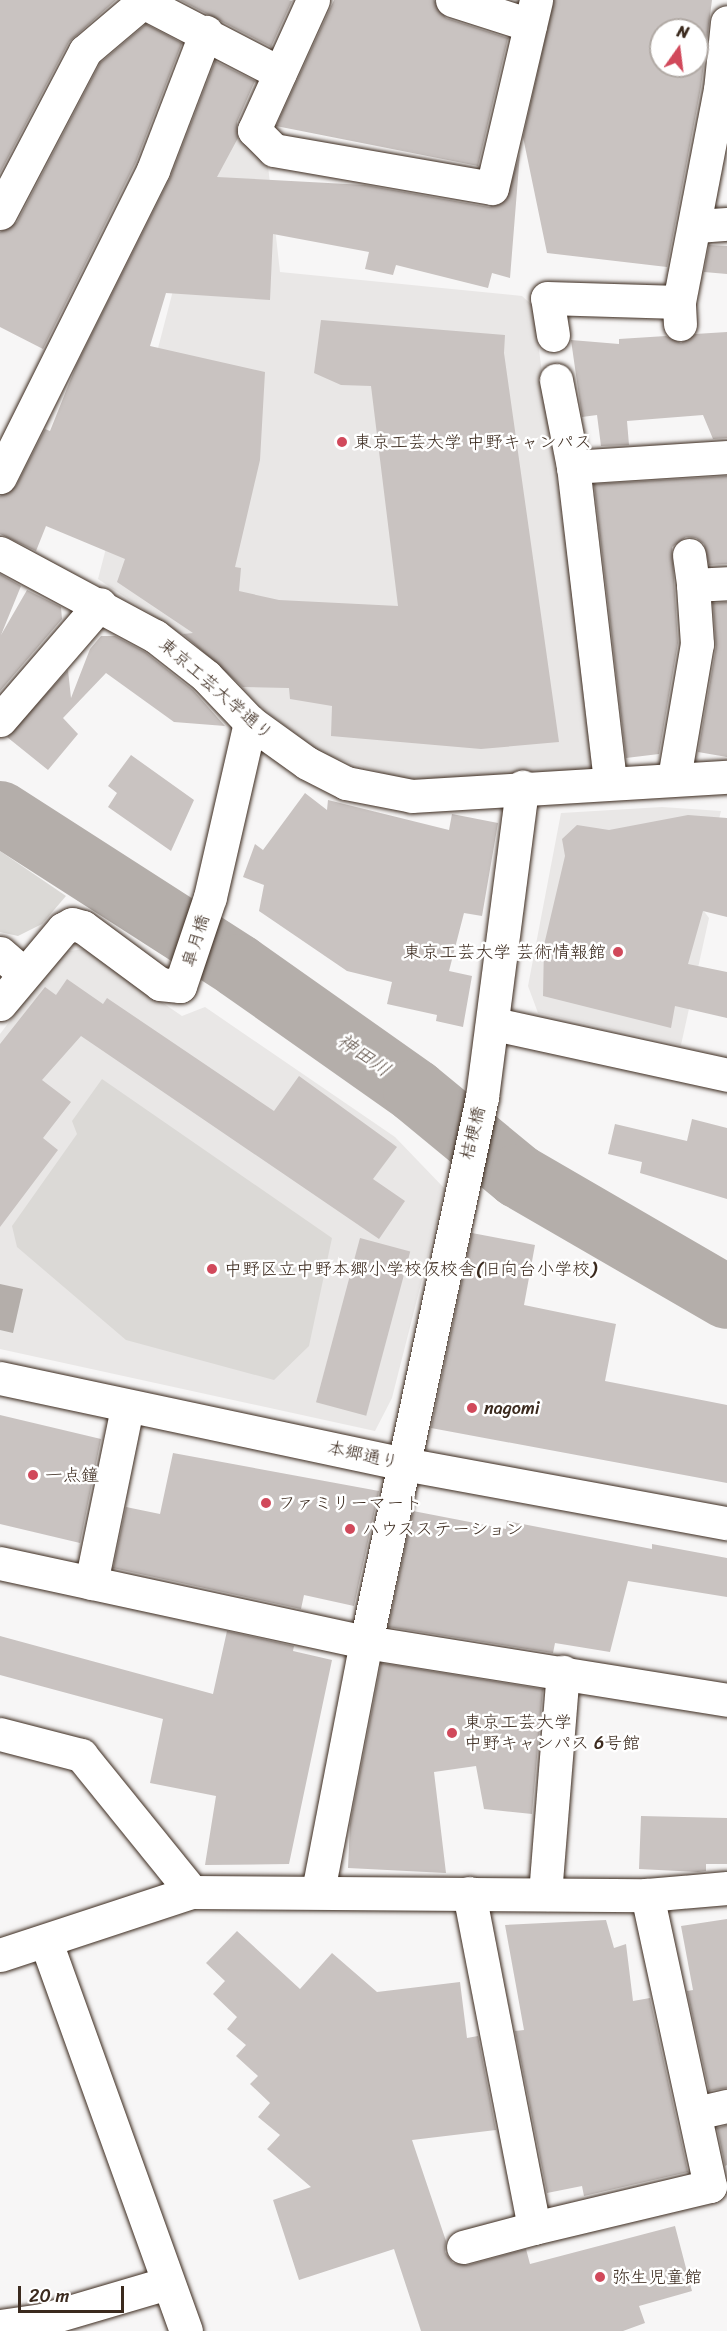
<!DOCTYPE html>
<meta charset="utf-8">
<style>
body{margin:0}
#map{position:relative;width:727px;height:2331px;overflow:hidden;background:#f7f6f6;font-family:Sriracha,"Klee One",sans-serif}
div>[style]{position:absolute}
.built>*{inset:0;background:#e9e7e6}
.green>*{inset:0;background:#dbd9d6}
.water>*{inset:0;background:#b4aeaa}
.river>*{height:64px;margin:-32px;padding:0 32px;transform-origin:32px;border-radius:32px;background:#b4aeaa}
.building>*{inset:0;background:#c9c3c1;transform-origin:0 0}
.roads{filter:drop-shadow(0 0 2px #3b2a1e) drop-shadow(0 0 2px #3b2a1e)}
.minor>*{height:33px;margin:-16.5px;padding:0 16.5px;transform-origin:16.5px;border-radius:16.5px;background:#fff}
.dots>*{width:16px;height:16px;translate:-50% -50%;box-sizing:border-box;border:3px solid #fff;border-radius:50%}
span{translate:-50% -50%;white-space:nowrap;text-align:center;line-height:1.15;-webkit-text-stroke:5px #fff;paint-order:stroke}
.poi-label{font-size:18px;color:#3b2a1e}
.left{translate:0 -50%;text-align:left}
.right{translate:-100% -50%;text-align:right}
.street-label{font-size:18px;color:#3b2a1e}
.water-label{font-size:20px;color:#65584f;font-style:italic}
.north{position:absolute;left:649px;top:18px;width:60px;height:60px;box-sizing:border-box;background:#fff;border:2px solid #b1aaa5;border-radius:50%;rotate:14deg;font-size:16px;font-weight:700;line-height:24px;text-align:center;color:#3b2a1e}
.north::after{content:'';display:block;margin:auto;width:21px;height:27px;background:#d1495b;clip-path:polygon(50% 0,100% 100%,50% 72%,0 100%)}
.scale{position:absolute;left:18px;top:2286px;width:106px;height:27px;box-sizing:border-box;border:3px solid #3b2a1e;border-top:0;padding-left:8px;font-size:18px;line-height:21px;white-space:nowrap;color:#3b2a1e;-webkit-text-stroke:4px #fff;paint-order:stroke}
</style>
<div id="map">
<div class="built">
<div style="clip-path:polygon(215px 129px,243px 139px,268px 166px,280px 272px,522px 296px,533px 306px,595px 762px,590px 771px,404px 780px,321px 753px,271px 715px,199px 646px,98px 579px)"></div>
<div style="clip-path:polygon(662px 807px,721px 811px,698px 903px,709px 918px,681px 1045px,538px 1013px,528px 986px,561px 813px)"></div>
<div style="clip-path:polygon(84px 949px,182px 1016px,205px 1007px,395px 1137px,445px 1189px,392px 1398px,375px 1431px,0 1349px,0 1034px,62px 952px)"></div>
</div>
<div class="green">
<div style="clip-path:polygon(0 851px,66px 896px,42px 924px,18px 936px,0 932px)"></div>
<div style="clip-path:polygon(102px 1079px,332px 1238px,309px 1346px,274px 1380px,126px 1340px,17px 1247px,12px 1226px,77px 1134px,72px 1121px)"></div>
</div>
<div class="water">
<div style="clip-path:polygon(0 1284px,23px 1289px,13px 1333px,0 1330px)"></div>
</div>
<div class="river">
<div style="left:0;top:813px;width:283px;rotate:32.7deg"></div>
<div style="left:238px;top:966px;width:217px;rotate:35.2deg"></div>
<div style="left:415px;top:1091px;width:134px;rotate:39.5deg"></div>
<div style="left:518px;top:1176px;width:241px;rotate:30.1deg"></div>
</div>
<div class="building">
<div style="clip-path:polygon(0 0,116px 0,69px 42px,0 173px)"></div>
<div style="clip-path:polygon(180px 0,289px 0,292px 1px,271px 47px)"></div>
<div style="clip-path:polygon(334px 0,434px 0,446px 18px,508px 38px,478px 166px,276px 126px)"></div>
<div style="clip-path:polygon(evenodd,554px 0,712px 0,701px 87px,667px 267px,547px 253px,523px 137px,554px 0,661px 30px,697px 30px,697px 66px,661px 66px,661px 30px)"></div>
<div style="clip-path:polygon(146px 24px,182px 43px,136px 162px,43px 349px,0 327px,0 232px,17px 222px,100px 63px)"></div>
<div style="clip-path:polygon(215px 61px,255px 81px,237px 122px,238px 138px,217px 177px,365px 185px,489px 207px,506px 200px,520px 153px,510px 278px,492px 273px,488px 288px,396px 265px,393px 275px,365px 269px,369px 252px,273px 234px,270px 300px,166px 293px,150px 346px,265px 372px,260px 460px,235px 567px,241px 568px,239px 591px,279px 600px,398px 606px,371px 386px,341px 385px,314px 373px,321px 320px,505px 335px,504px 353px,559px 742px,481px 749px,331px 736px,332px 706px,290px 699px,289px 688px,243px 687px,183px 634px,193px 633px,117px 582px,125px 559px,46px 526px,36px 551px,0 534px,0 496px,16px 486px,45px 429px,50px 431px,76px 366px,170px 178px)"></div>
<div style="clip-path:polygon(709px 245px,727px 246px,727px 274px,704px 272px)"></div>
<div style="clip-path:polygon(727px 332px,727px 438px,713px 439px,703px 415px,627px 421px,629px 445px,601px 446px,597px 415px,582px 417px,571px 340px,619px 344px,619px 339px,666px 336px,681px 343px,695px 334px)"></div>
<div style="clip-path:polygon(727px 476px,727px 564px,709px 565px,704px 544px,696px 538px,686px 537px,672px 547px,678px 643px,659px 754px,626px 758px,594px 484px)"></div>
<div style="clip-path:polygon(0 574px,21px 586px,1px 635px,27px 590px,61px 607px,62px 619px,0 691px)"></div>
<div style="clip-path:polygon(727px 602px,727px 757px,698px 752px,716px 647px,713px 603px)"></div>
<div style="clip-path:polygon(101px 636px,115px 636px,145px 652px,193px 690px,225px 726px,174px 722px,106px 673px,63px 718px,78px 734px,48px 770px,7px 737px,68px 670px,71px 698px,90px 649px)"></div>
<div style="clip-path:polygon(131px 755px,194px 800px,171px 851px,108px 807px,117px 793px,108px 786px)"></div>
<div style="clip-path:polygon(305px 793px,327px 810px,328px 800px,449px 830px,452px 814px,498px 823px,482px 916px,464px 913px,449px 971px,472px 976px,463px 1027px,436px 1021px,437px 1015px,387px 1004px,392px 982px,347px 971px,259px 911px,264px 885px,243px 877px,255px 844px,263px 850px)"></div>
<div style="clip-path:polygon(688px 815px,727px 818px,727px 917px,703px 911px,688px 964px,727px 972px,727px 1018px,675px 1006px,671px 1028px,543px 996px,544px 945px,565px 856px,562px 839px,577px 825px,609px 830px)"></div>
<div style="clip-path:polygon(67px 979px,103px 1004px,107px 998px,274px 1111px,299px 1076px,397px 1147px,373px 1179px,405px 1201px,379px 1239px,81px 1036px,42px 1080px,71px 1102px,43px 1138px,58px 1150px,0 1227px,0 1044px,45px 987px,56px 995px)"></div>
<div style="clip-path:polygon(692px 1119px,727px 1128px,727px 1199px,640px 1173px,642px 1162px,608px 1154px,615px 1124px,687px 1141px)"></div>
<div style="clip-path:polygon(472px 1233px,535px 1245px,524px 1305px,616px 1324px,605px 1381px,727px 1405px,727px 1483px,431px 1428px)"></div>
<div style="left:360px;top:1238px;width:52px;height:170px;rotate:15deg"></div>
<div style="clip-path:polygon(0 1415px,101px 1439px,80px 1543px,0 1524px)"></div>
<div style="clip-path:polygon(173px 1453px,379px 1491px,354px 1606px,304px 1595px,301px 1609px,113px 1568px,126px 1507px,160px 1514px)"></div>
<div style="clip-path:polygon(413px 1511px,506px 1529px,507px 1521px,652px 1549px,652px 1544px,727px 1558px,727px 1597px,628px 1581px,610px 1652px,555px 1643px,553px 1653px,388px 1627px)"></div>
<div style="clip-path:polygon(227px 1631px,294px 1646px,293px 1651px,332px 1660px,289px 1864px,205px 1865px,216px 1796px,150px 1783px,163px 1719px,0 1675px,0 1636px,213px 1694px)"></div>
<div style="clip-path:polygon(381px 1663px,543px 1689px,532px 1814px,484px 1809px,476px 1766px,434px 1772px,446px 1873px,348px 1868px,350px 1824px)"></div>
<div style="clip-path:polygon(641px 1816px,727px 1818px,727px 1864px,706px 1864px,706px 1871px,698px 1872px,639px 1869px)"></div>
<div style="clip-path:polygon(727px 1919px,727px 2088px,709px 2091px,687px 1991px,693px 1990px,681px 1926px)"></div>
<div style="clip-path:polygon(606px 1920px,614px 1948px,626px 1944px,633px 2001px,650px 1998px,688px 2172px,584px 2196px,582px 2186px,547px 2193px,515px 2031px,524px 2030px,505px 1925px)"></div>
<div style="clip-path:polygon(237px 1931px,300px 1989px,332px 1953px,377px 1992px,460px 1982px,467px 2038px,478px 2036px,496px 2130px,412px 2140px,446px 2241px,445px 2252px,453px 2263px,468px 2265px,526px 2249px,530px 2264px,675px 2226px,692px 2291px,639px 2306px,645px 2323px,623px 2331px,421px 2331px,394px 2249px,299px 2280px,273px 2200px,311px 2187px,267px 2149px,280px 2135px,258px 2117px,270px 2103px,250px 2084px,258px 2076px,236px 2056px,246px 2045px,227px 2029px,237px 2017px,213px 1994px,225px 1981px,206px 1963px)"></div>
<div style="clip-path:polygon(727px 2125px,727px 2165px,725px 2166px,717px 2128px)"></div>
</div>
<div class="roads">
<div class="minor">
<div style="left:313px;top:0;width:143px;rotate:114.4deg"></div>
<div style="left:254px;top:130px;width:28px;rotate:45deg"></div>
<div style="left:274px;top:150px;width:221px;rotate:9.9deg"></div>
<div style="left:492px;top:188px;width:193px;rotate:-76.8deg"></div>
<div style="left:452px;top:0;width:82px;rotate:17.8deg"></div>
<div style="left:0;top:213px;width:183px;rotate:-62.3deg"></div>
<div style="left:85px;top:51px;width:76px;rotate:-40.2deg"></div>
<div style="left:143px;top:2px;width:154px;rotate:27.4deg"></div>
<div style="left:697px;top:226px;width:30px;rotate:-4deg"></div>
<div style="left:680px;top:324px;width:22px;rotate:-93deg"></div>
<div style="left:679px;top:302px;width:216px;rotate:-79.1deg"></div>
<div style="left:720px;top:90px;width:68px;rotate:-84.1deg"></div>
<div style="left:553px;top:335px;width:37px;rotate:-99deg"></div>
<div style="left:547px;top:298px;width:132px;rotate:1.7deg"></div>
<div style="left:556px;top:380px;width:89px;rotate:78.9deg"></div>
<div style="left:0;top:477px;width:343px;rotate:-63.5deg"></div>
<div style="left:153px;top:170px;width:148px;rotate:-69deg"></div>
<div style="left:0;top:553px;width:176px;rotate:28.2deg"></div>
<div style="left:155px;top:636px;width:65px;rotate:38.1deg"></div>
<div style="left:206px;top:676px;width:64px;rotate:46.3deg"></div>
<div style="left:250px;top:722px;width:70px;rotate:35.7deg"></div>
<div style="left:307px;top:763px;width:44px;rotate:27.1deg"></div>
<div style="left:346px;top:783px;width:67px;rotate:11.1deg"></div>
<div style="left:412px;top:796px;width:316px;rotate:-3.5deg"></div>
<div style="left:689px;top:555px;width:30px;rotate:82deg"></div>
<div style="left:0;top:720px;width:153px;rotate:-49.2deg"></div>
<div style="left:674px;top:778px;width:136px;rotate:-80.3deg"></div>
<div style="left:697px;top:644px;width:59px;rotate:-93.9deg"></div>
<div style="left:693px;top:585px;width:34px;rotate:-3deg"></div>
<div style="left:610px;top:781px;width:316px;rotate:-96.7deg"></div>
<div style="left:573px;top:467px;width:154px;rotate:-3.7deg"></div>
<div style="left:0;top:953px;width:32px;rotate:41deg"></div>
<div style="left:0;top:1004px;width:98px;rotate:-50deg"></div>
<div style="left:63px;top:929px;width:10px;rotate:-29deg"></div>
<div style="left:72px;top:924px;width:11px;rotate:15deg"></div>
<div style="left:83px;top:927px;width:96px;rotate:36.5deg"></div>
<div style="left:160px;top:984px;width:20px;rotate:6deg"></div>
<div style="left:180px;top:986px;width:94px;rotate:-71.4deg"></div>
<div style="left:210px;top:897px;width:180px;rotate:-77.1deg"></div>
<div style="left:494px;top:1024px;width:239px;rotate:12.3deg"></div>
<div style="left:0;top:1378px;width:413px;rotate:12deg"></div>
<div style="left:404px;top:1464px;width:328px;rotate:10.4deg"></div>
<div style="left:0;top:1563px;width:374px;rotate:12.2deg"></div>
<div style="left:366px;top:1642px;width:366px;rotate:9.1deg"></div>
<div style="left:91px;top:1583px;width:180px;rotate:-78.4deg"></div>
<div style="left:0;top:1734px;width:84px;rotate:14.5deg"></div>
<div style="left:81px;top:1755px;width:176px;rotate:51deg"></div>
<div style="left:318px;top:1891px;width:254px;rotate:-79.1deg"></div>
<div style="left:366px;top:1642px;width:557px;rotate:-77.98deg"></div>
<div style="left:482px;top:1097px;width:313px;rotate:-82.6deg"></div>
<div style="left:469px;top:1893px;width:341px;rotate:79deg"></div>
<div style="left:534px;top:2228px;width:181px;rotate:-13.4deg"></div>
<div style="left:710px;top:2186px;width:298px;rotate:-102.2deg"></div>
<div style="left:545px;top:1894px;width:223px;rotate:-85.4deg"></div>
<div style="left:46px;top:1942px;width:413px;rotate:70.2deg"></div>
<div style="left:0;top:1955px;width:202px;rotate:-18.2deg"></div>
<div style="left:192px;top:1892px;width:455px;rotate:0.4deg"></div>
<div style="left:647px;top:1895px;width:80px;rotate:-5deg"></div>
<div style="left:696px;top:2113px;width:32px;rotate:-13deg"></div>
<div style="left:463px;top:2247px;width:73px;rotate:-15deg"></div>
<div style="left:0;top:2326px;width:42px;rotate:-8.1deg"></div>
<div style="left:42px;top:2320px;width:131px;rotate:-16.4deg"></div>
</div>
</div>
<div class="dots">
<div style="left:342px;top:442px;background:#d1495b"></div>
<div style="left:618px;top:952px;background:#d1495b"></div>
<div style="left:212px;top:1269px;background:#d1495b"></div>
<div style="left:472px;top:1408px;background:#d1495b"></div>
<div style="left:33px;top:1475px;background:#d1495b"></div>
<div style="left:266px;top:1503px;background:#d1495b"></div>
<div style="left:350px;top:1529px;background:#d1495b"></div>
<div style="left:452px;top:1733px;background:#d1495b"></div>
<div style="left:600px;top:2277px;background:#d1495b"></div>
</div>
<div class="poi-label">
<span class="left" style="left:354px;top:442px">東京工芸大学 中野キャンパス</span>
<span class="right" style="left:606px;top:952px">東京工芸大学 芸術情報館</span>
<span class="left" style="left:224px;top:1269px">中野区立中野本郷小学校仮校舎(旧向台小学校)</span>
<span class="left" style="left:484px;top:1408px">nagomi</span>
<span class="left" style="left:45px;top:1475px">一点鐘</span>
<span class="left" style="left:278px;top:1503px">ファミリーマート</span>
<span class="left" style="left:362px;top:1529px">ハウスステーション</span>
<span class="left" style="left:464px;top:1733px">東京工芸大学<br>中野キャンパス 6号館</span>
<span class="left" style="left:612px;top:2277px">弥生児童館</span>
</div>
<div class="street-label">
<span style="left:216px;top:689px;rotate:41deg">東京工芸大学通り</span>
<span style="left:196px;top:941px;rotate:-73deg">皐月橋</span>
<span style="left:473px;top:1133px;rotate:-76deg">桔梗橋</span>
<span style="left:363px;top:1455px;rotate:12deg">本郷通り</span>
</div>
<div class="water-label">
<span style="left:364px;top:1055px;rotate:35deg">神田川</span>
</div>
<div class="north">N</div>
<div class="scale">20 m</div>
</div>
